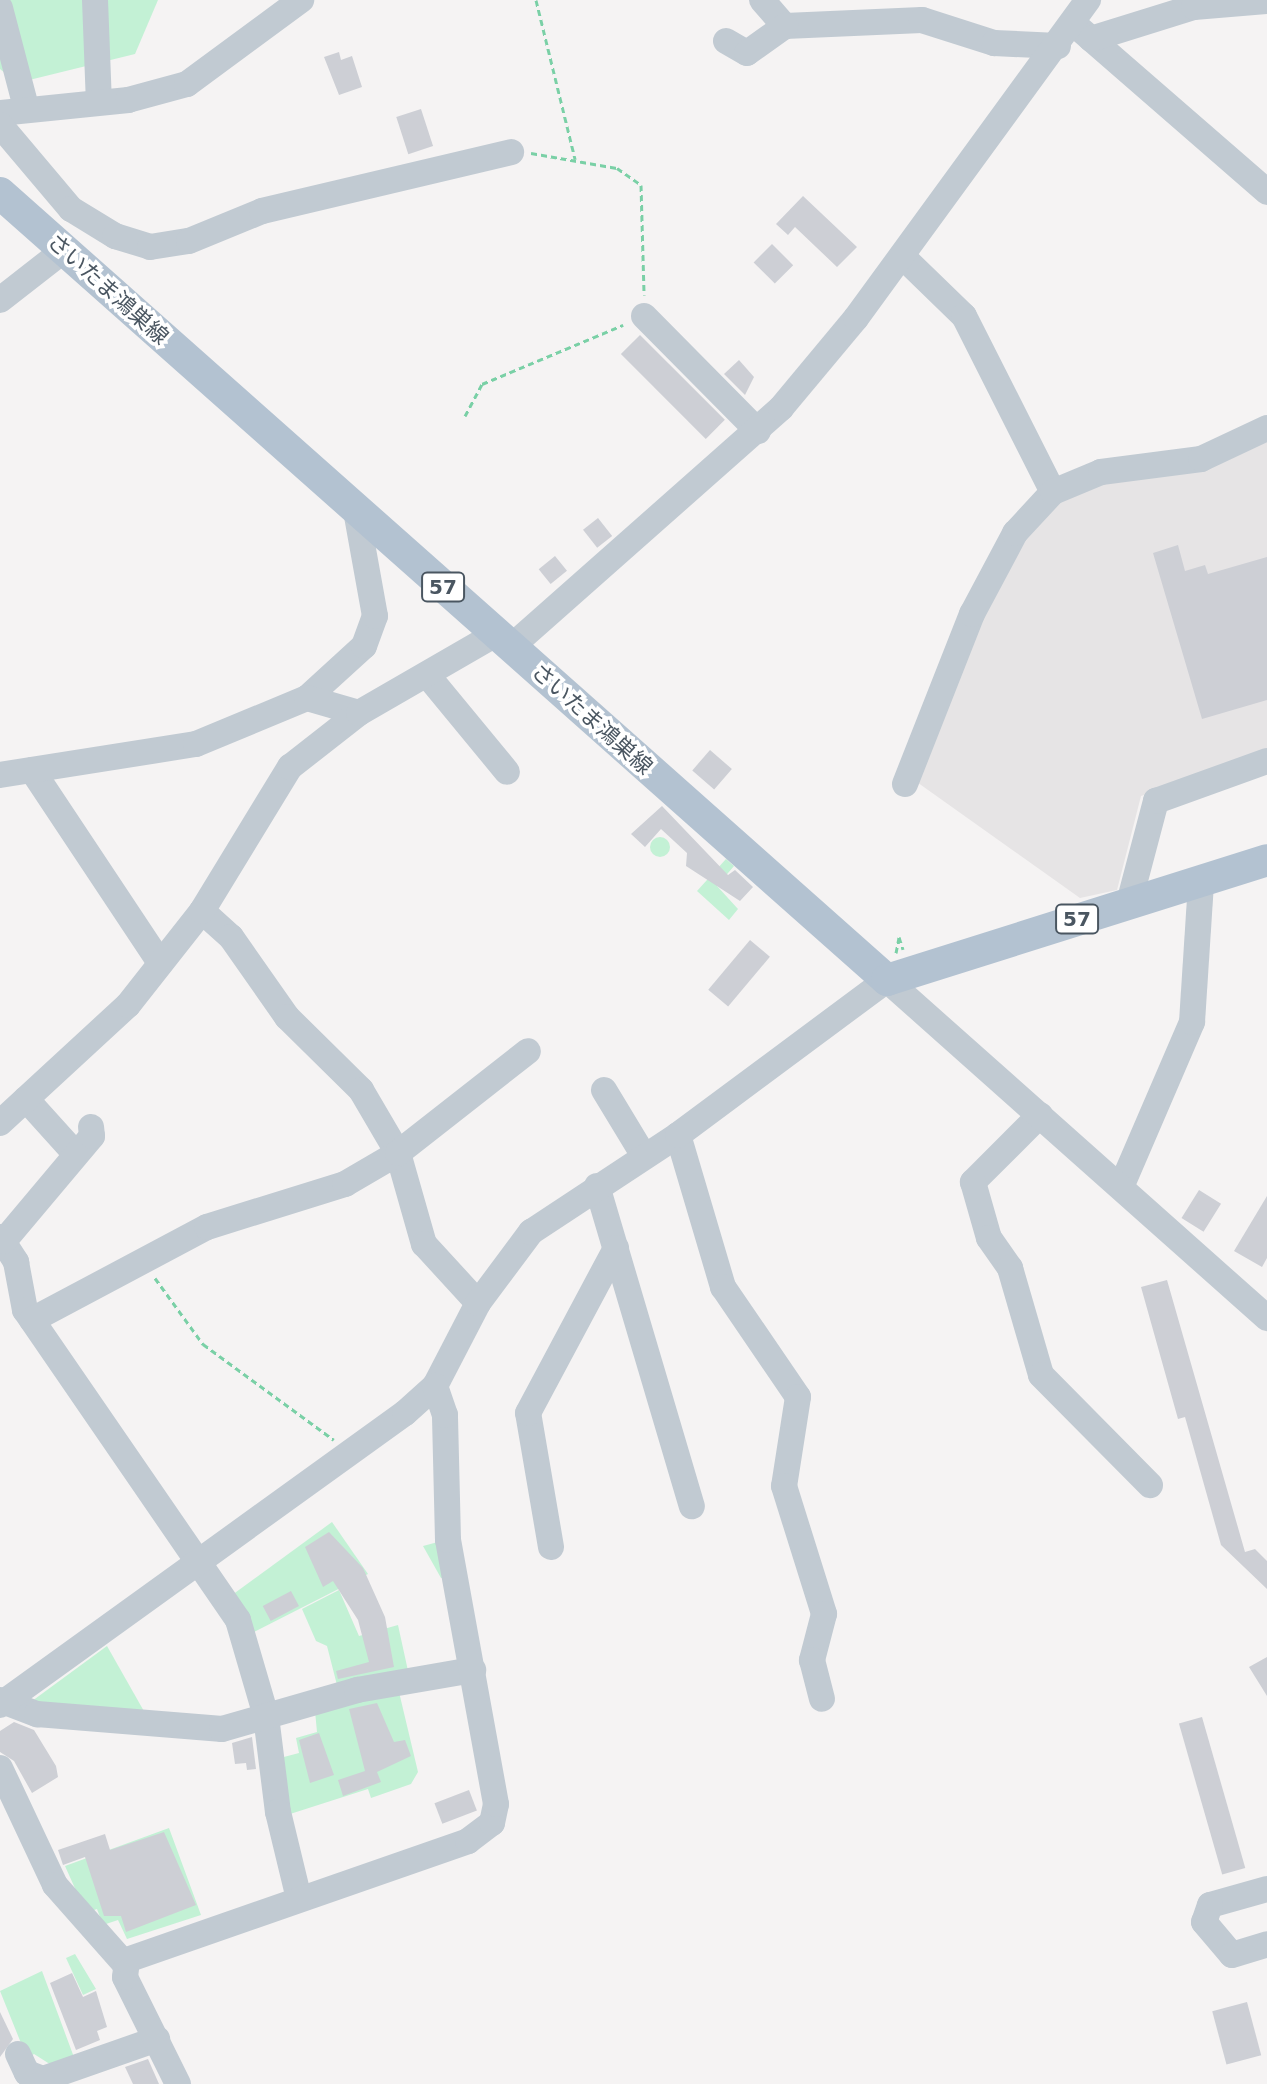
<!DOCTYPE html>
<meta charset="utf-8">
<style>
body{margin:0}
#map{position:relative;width:1267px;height:2084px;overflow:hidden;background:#f5f3f3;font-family:"DejaVu Sans","Noto Sans JP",sans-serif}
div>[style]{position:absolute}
.education>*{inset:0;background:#e6e4e5}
.green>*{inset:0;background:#c3f1d5}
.round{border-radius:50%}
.building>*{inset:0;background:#cdcfd5;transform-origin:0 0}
.path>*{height:3px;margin-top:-1.5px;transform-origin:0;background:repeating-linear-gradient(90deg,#7ad0a6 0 6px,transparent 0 10px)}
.minor>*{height:26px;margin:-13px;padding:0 13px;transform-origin:13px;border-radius:13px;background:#c1cad2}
.major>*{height:32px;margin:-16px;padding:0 16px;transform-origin:16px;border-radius:16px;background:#b3c2d1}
span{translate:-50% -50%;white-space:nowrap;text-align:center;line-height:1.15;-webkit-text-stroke:7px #fff;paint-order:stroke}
.shield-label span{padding:2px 6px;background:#fff;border:2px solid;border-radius:6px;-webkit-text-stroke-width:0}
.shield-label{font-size:20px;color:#4a5661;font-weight:700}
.street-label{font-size:22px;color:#4a5661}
</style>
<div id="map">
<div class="education">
<div style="clip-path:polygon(1267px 434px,1267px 755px,1141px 796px,1117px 890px,1080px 898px,914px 780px,976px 617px,1049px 499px)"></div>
</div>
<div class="green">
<div style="clip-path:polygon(0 0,158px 0,135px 54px,17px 83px,0 69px)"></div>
<div class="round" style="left:650px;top:837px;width:20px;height:20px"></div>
<div style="clip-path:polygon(726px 859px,734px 866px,717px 886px,738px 909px,729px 920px,697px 891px)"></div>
<div style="clip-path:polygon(332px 1522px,368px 1574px,250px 1634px,232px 1595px)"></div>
<div style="clip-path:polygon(438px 1542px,446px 1577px,441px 1578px,423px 1546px)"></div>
<div style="clip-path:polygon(339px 1590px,359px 1636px,398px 1625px,410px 1680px,338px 1689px,327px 1646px,316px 1641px,302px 1609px)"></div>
<div style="clip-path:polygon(107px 1646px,145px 1713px,28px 1704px)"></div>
<div style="clip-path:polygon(399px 1692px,418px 1772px,411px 1784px,371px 1798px,368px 1789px,287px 1815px,280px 1758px,299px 1753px,296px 1738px,317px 1732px,315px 1711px)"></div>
<div style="clip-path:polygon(169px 1828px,201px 1915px,127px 1939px,118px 1920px,103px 1925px,97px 1909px,86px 1913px,65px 1866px)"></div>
<div style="clip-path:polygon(75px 1954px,96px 1989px,83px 1995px,66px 1958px)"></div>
<div style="clip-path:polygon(42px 1971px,75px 2060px,56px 2068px,34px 2054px,27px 2058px,0 1991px)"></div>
</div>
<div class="building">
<div style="clip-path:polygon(339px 52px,341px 60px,352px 56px,362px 87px,339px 95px,324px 57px)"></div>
<div style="left:421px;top:109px;width:39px;height:26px;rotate:72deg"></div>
<div style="clip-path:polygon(803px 196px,857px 247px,837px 267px,795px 227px,788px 235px,776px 224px)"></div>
<div style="left:772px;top:244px;width:30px;height:26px;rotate:45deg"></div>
<div style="left:640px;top:335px;width:120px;height:27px;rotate:45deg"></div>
<div style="clip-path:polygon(739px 360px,754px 377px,745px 395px,724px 374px)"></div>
<div style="left:598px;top:518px;width:23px;height:19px;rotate:52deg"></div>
<div style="clip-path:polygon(1178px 545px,1185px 571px,1205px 565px,1208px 574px,1267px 557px,1267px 700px,1202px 719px,1153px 553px)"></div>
<div style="left:555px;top:556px;width:19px;height:21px;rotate:51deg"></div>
<div style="left:710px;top:750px;width:29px;height:27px;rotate:41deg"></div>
<div style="clip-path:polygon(662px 806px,728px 875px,735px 870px,753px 887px,740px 901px,686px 866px,687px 853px,661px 829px,645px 847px,631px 834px)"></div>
<div style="left:750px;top:940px;width:26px;height:65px;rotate:40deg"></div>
<div style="left:1199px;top:1190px;width:26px;height:33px;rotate:32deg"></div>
<div style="clip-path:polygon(1267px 1196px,1267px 1258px,1262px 1267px,1234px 1251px)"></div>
<div style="clip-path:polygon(1167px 1280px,1245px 1552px,1255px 1549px,1267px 1561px,1267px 1589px,1221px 1545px,1185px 1417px,1178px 1419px,1141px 1287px)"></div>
<div style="clip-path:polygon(329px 1532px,363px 1568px,385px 1617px,394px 1667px,338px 1679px,336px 1671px,369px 1662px,358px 1620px,333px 1581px,323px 1587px,305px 1547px)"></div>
<div style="left:291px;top:1591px;width:17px;height:32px;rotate:62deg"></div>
<div style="clip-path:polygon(1267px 1657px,1267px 1696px,1249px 1667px)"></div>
<div style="clip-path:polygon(377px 1703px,394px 1742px,405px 1740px,411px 1756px,377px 1772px,381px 1782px,343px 1796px,338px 1780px,365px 1771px,349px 1709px)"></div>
<div style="left:1202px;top:1717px;width:157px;height:24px;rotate:74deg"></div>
<div style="clip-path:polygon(14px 1722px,34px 1730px,56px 1766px,58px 1777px,32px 1793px,14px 1761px,0 1752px,0 1731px)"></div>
<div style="clip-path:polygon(319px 1733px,334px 1775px,310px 1783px,299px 1740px)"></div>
<div style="clip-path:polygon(252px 1737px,256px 1769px,247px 1770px,246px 1763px,235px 1764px,232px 1743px)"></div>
<div style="left:469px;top:1790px;width:22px;height:37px;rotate:69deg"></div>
<div style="clip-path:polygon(164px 1832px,196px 1905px,126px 1932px,121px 1916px,104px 1916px,85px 1857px,63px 1865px,58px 1850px,105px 1834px,110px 1850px)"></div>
<div style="clip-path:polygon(72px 1973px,83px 1997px,96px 1991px,107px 2027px,97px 2031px,100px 2040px,76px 2050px,50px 1983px)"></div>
<div style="left:1247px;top:2002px;width:55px;height:36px;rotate:75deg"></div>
<div style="clip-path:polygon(0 2012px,13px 2039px,0 2057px)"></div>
<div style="clip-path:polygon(148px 2059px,159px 2084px,133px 2084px,125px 2067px)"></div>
</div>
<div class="path">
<div style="left:536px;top:0;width:164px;rotate:76.2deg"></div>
<div style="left:531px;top:153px;width:87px;rotate:9.9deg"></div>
<div style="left:617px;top:168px;width:29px;rotate:35deg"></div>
<div style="left:641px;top:185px;width:110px;rotate:88.4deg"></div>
<div style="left:465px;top:416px;width:36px;rotate:-62deg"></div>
<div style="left:482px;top:384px;width:153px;rotate:-22.7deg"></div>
<div style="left:896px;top:953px;width:16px;rotate:-79deg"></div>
<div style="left:899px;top:937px;width:13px;rotate:72deg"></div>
<div style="left:155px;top:1278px;width:82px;rotate:54deg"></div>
<div style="left:203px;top:1344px;width:162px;rotate:36.2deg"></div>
</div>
<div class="minor">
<div style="left:95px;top:0;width:102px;rotate:87.8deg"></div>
<div style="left:762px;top:0;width:35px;rotate:49deg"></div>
<div style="left:785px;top:26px;width:137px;rotate:-2.5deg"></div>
<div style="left:922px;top:20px;width:76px;rotate:17.7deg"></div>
<div style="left:994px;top:43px;width:64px;rotate:2.7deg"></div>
<div style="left:0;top:8px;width:102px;rotate:75.3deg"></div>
<div style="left:1074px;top:24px;width:256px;rotate:41deg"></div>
<div style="left:1091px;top:39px;width:108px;rotate:-17.3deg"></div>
<div style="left:1194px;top:7px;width:73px;rotate:-4.7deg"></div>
<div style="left:726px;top:41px;width:24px;rotate:30deg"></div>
<div style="left:747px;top:53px;width:47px;rotate:-35.4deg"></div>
<div style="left:0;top:113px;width:129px;rotate:-5.8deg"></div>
<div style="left:128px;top:100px;width:61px;rotate:-15.2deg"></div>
<div style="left:187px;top:84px;width:142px;rotate:-36.4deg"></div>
<div style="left:0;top:125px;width:110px;rotate:49.8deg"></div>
<div style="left:71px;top:209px;width:52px;rotate:31.5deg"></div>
<div style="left:115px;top:236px;width:37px;rotate:17deg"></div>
<div style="left:150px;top:247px;width:39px;rotate:-9deg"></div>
<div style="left:189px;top:241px;width:79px;rotate:-22.3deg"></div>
<div style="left:262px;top:211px;width:256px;rotate:-13.3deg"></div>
<div style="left:902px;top:256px;width:86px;rotate:44.1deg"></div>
<div style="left:964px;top:316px;width:197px;rotate:63.2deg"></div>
<div style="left:0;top:300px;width:81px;rotate:-38deg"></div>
<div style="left:644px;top:316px;width:162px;rotate:45.3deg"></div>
<div style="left:511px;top:647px;width:361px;rotate:-41.5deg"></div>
<div style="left:781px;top:408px;width:117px;rotate:-50.2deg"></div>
<div style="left:856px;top:318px;width:394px;rotate:-53.9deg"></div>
<div style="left:428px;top:676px;width:124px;rotate:50.5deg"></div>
<div style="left:307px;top:698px;width:77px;rotate:-42.4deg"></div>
<div style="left:364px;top:646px;width:32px;rotate:-70deg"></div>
<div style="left:375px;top:616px;width:108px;rotate:-100.2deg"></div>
<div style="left:32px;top:770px;width:232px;rotate:56.4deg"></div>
<div style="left:0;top:775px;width:198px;rotate:-9deg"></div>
<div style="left:196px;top:744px;width:120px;rotate:-22.5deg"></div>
<div style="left:307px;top:698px;width:54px;rotate:16.1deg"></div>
<div style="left:905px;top:784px;width:183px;rotate:-68.5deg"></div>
<div style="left:972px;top:614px;width:92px;rotate:-62deg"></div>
<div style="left:1015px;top:533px;width:56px;rotate:-47.2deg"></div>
<div style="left:1053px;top:492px;width:52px;rotate:-22.6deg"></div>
<div style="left:1101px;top:472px;width:101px;rotate:-7.4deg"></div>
<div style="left:1201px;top:459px;width:73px;rotate:-25.2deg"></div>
<div style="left:1129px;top:903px;width:106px;rotate:-75.2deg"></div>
<div style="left:1156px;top:801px;width:118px;rotate:-19.8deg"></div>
<div style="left:202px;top:911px;width:39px;rotate:42deg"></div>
<div style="left:231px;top:937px;width:98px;rotate:55deg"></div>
<div style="left:287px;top:1017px;width:104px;rotate:44.6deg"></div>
<div style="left:361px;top:1090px;width:73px;rotate:59.6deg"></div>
<div style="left:398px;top:1153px;width:95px;rotate:74.1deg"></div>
<div style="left:424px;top:1244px;width:80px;rotate:47.5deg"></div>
<div style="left:604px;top:1090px;width:77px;rotate:58.8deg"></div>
<div style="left:26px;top:1099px;width:70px;rotate:47.9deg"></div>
<div style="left:1040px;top:1115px;width:95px;rotate:135deg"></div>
<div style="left:973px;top:1182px;width:58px;rotate:74.1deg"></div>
<div style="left:989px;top:1238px;width:37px;rotate:55deg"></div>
<div style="left:1010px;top:1268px;width:111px;rotate:73.8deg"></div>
<div style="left:1041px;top:1375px;width:155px;rotate:45.3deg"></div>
<div style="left:0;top:1123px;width:174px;rotate:-42.7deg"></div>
<div style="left:128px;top:1005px;width:120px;rotate:-51.8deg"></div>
<div style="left:202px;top:911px;width:169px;rotate:-58.6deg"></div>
<div style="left:290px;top:767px;width:88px;rotate:-38deg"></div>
<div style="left:359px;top:713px;width:158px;rotate:-30deg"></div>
<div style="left:678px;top:1135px;width:159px;rotate:73.5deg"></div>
<div style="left:723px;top:1287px;width:133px;rotate:55.7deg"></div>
<div style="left:798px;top:1397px;width:90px;rotate:98.9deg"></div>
<div style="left:784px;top:1486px;width:134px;rotate:72.6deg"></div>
<div style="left:824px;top:1614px;width:48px;rotate:104.6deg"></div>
<div style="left:812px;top:1660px;width:40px;rotate:75.6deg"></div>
<div style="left:597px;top:1186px;width:334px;rotate:73.5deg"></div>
<div style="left:1121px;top:1187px;width:180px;rotate:-66.7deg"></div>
<div style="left:1192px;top:1022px;width:141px;rotate:-86.3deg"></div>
<div style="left:0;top:1237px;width:30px;rotate:57deg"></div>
<div style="left:16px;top:1262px;width:49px;rotate:79.4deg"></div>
<div style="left:25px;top:1310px;width:376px;rotate:55.5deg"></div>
<div style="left:238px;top:1620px;width:100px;rotate:73.7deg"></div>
<div style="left:266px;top:1716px;width:97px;rotate:82.9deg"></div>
<div style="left:278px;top:1812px;width:89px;rotate:76.4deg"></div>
<div style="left:4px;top:1241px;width:137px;rotate:-50deg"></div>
<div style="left:92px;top:1136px;width:9px;rotate:-96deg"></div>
<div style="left:32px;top:1320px;width:198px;rotate:-28deg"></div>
<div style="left:207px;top:1227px;width:145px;rotate:-17.3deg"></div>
<div style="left:345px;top:1184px;width:61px;rotate:-30.3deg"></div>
<div style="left:398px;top:1153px;width:165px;rotate:-38.1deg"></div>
<div style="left:551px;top:1547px;width:136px;rotate:-99.7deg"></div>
<div style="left:528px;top:1413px;width:187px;rotate:-61.9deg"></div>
<div style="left:0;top:1700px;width:40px;rotate:21deg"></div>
<div style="left:37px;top:1714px;width:186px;rotate:4.6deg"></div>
<div style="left:222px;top:1729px;width:141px;rotate:-16.1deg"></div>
<div style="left:357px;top:1690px;width:118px;rotate:-9.8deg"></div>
<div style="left:0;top:1705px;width:499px;rotate:-35.8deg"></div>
<div style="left:405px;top:1413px;width:40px;rotate:-42deg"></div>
<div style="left:435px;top:1386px;width:93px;rotate:-62.6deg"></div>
<div style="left:478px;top:1303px;width:89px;rotate:-53.3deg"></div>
<div style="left:531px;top:1232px;width:176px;rotate:-33.4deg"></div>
<div style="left:678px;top:1135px;width:260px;rotate:-36.6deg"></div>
<div style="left:887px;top:980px;width:509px;rotate:41.65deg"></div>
<div style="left:0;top:1768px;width:129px;rotate:64.8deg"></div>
<div style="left:55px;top:1885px;width:106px;rotate:48.5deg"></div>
<div style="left:1267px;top:1889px;width:59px;rotate:164.3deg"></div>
<div style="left:1210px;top:1905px;width:18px;rotate:109deg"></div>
<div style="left:1204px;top:1922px;width:43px;rotate:49.7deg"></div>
<div style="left:1232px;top:1955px;width:37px;rotate:-17deg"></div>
<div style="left:18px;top:2054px;width:21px;rotate:65deg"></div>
<div style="left:27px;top:2073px;width:17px;rotate:21deg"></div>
<div style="left:43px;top:2079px;width:121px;rotate:-19.3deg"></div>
<div style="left:178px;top:2084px;width:119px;rotate:-116.4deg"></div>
<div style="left:125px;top:1977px;width:17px;rotate:-83deg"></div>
<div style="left:127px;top:1960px;width:361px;rotate:-19.2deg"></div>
<div style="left:468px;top:1841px;width:30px;rotate:-37deg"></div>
<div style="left:492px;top:1823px;width:19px;rotate:-78deg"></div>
<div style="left:496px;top:1804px;width:268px;rotate:-100.3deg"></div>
<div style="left:448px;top:1540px;width:125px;rotate:-91.4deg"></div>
<div style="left:445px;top:1415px;width:31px;rotate:-109deg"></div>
</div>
<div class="major">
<div style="left:0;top:193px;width:1186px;rotate:41.58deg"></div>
<div style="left:887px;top:980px;width:398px;rotate:-17.5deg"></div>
</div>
<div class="shield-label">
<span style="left:443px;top:587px">57</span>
<span style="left:1077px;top:919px">57</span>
</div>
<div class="street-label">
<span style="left:108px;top:289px;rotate:42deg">さいたま鴻巣線</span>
<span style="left:592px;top:719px;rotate:42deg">さいたま鴻巣線</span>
</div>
</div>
